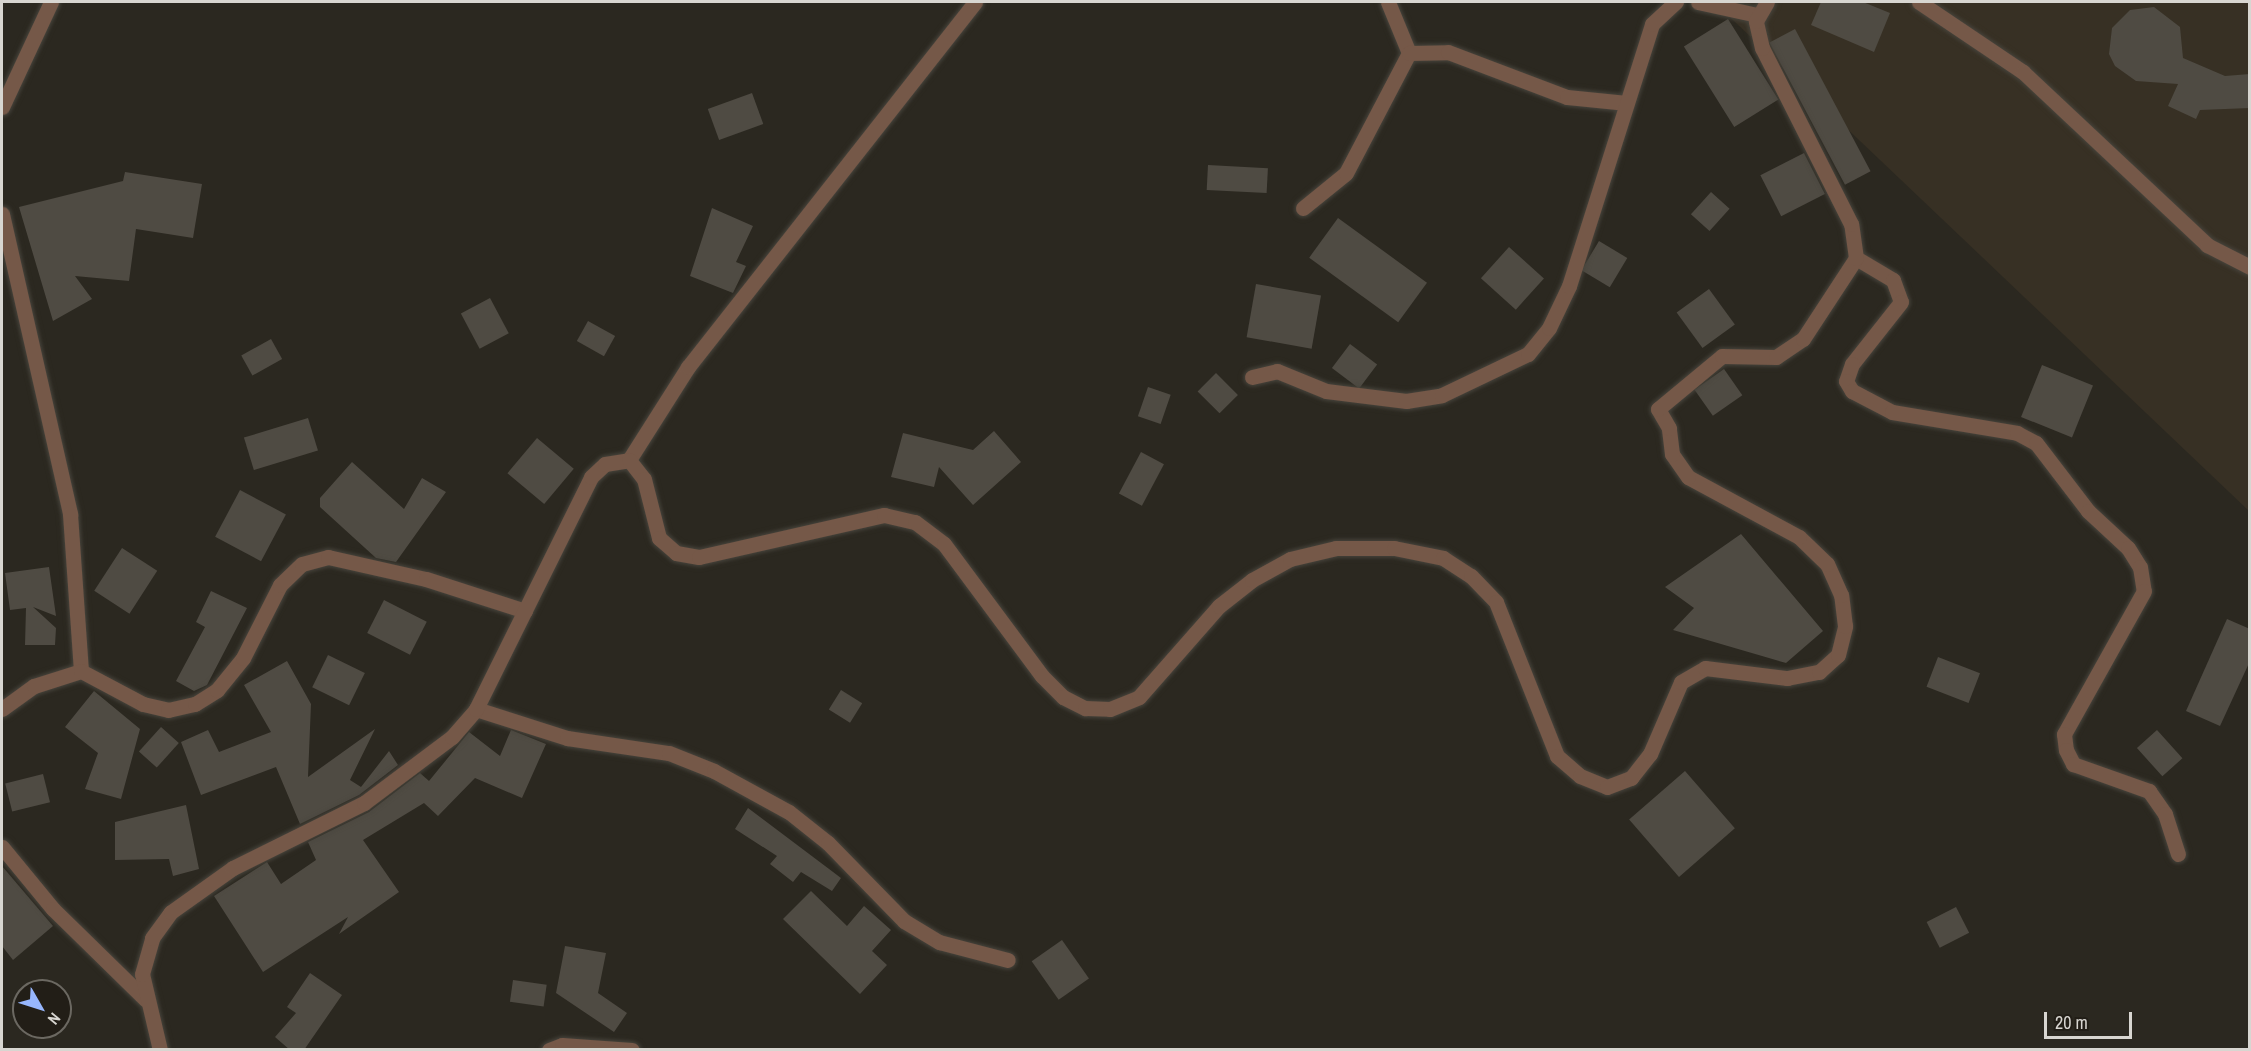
<!DOCTYPE html>
<style>
body{margin:0}
#map{position:relative;width:2251px;height:1051px;overflow:hidden;background:#2b2820;font-family:"Archivo Narrow",sans-serif}
div>[style]{position:absolute}
.built>*{inset:0;background:#373024}
.building>*{inset:0;background:#4f4b43;transform-origin:0 0}
.roads{filter:drop-shadow(0 0 2px #47443c) drop-shadow(0 0 2px #47443c)}
.minor>*{height:15px;margin:-7.5px;padding:0 7.5px;transform-origin:7.5px;border-radius:7.5px;background:#755848}
span{translate:-50% -50%;white-space:nowrap;text-align:center;line-height:1.15;-webkit-text-stroke:4.5px #221e17;paint-order:stroke}
.frame{position:absolute;inset:0;border:3px solid #d8d6d1;pointer-events:none}
.north{position:absolute;left:12px;top:979px;width:60px;height:60px;box-sizing:border-box;background:#221e17;border:2px solid #6b6861;border-radius:50%;rotate:129deg;font-size:16px;font-weight:700;line-height:24px;text-align:center;color:#d8d6d1}
.north::after{content:'';display:block;margin:auto;width:21px;height:27px;background:#97b6fd;clip-path:polygon(50% 0,100% 100%,50% 72%,0 100%)}
.scale{position:absolute;left:2044px;top:1012px;width:88px;height:27px;box-sizing:border-box;border:3px solid #d8d6d1;border-top:0;padding-left:8px;font-size:18px;line-height:21px;white-space:nowrap;color:#d8d6d1;-webkit-text-stroke:4px #221e17;paint-order:stroke}
</style>
<div id="map">
<div class="built">
<div style="clip-path:polygon(1714px 2px,2249px 2px,2249px 511px)"></div>
</div>
<div class="building">
<div style="clip-path:polygon(1821px 2px,1863px 2px,1890px 13px,1874px 52px,1811px 25px)"></div>
<div style="clip-path:polygon(2154px 7px,2180px 27px,2183px 58px,2225px 76px,2250px 74px,2250px 108px,2200px 110px,2196px 119px,2168px 106px,2178px 84px,2136px 81px,2115px 66px,2109px 54px,2112px 28px,2130px 10px)"></div>
<div style="left:1728px;top:19px;width:95px;height:52px;rotate:58deg"></div>
<div style="left:1795px;top:29px;width:161px;height:29px;rotate:62deg"></div>
<div style="left:752px;top:93px;width:33px;height:47px;rotate:70deg"></div>
<div style="left:1804px;top:153px;width:46px;height:49px;rotate:63deg"></div>
<div style="left:1208px;top:165px;width:60px;height:25px;rotate:3deg"></div>
<div style="clip-path:polygon(125px 172px,202px 184px,193px 238px,136px 229px,129px 281px,75px 276px,92px 299px,53px 321px,19px 207px,123px 181px)"></div>
<div style="left:1711px;top:192px;width:25px;height:30px;rotate:42deg"></div>
<div style="clip-path:polygon(712px 208px,753px 226px,736px 262px,746px 266px,733px 293px,690px 276px)"></div>
<div style="left:1338px;top:218px;width:110px;height:49px;rotate:36deg"></div>
<div style="left:1599px;top:241px;width:33px;height:34px;rotate:31deg"></div>
<div style="left:1509px;top:247px;width:47px;height:42px;rotate:42deg"></div>
<div style="left:1256px;top:284px;width:66px;height:54px;rotate:10deg"></div>
<div style="left:1709px;top:289px;width:44px;height:40px;rotate:54deg"></div>
<div style="left:490px;top:298px;width:40px;height:33px;rotate:62deg"></div>
<div style="left:588px;top:321px;width:31px;height:23px;rotate:29deg"></div>
<div style="left:271px;top:339px;width:23px;height:34px;rotate:61deg"></div>
<div style="left:1350px;top:344px;width:34px;height:30px;rotate:37deg"></div>
<div style="left:2042px;top:365px;width:55px;height:56px;rotate:22deg"></div>
<div style="left:1724px;top:369px;width:32px;height:36px;rotate:55deg"></div>
<div style="left:1216px;top:373px;width:31px;height:26px;rotate:45deg"></div>
<div style="left:1148px;top:387px;width:24px;height:31px;rotate:19deg"></div>
<div style="left:308px;top:418px;width:34px;height:67px;rotate:73deg"></div>
<div style="clip-path:polygon(994px 431px,1021px 462px,973px 505px,939px 467px,934px 487px,891px 477px,903px 433px,973px 450px)"></div>
<div style="left:537px;top:438px;width:48px;height:46px;rotate:40deg"></div>
<div style="left:1141px;top:452px;width:26px;height:47px;rotate:28deg"></div>
<div style="clip-path:polygon(352px 462px,404px 509px,422px 478px,446px 492px,396px 562px,376px 558px,320px 507px,320px 498px)"></div>
<div style="left:240px;top:490px;width:52px;height:53px;rotate:28deg"></div>
<div style="clip-path:polygon(1741px 534px,1823px 631px,1786px 663px,1673px 630px,1694px 608px,1665px 587px)"></div>
<div style="left:122px;top:548px;width:42px;height:51px;rotate:33deg"></div>
<div style="clip-path:polygon(49px 567px,56px 616px,33px 607px,56px 628px,55px 645px,25px 645px,26px 608px,10px 610px,5px 573px)"></div>
<div style="clip-path:polygon(211px 591px,247px 608px,207px 685px,194px 691px,176px 681px,205px 627px,196px 622px)"></div>
<div style="left:384px;top:600px;width:48px;height:37px;rotate:27deg"></div>
<div style="clip-path:polygon(2227px 619px,2250px 629px,2250px 661px,2220px 726px,2186px 711px)"></div>
<div style="left:328px;top:655px;width:41px;height:36px;rotate:26deg"></div>
<div style="left:1938px;top:657px;width:45px;height:32px;rotate:21deg"></div>
<div style="clip-path:polygon(287px 661px,311px 704px,308px 777px,375px 729px,350px 780px,361px 787px,389px 751px,398px 765px,359px 795px,300px 824px,276px 767px,201px 795px,181px 742px,208px 730px,219px 752px,271px 732px,244px 685px)"></div>
<div style="left:841px;top:690px;width:25px;height:23px;rotate:32deg"></div>
<div style="clip-path:polygon(94px 691px,140px 729px,121px 799px,85px 789px,98px 753px,65px 727px)"></div>
<div style="left:161px;top:727px;width:24px;height:33px;rotate:42deg"></div>
<div style="clip-path:polygon(511px 730px,546px 744px,522px 798px,475px 778px,438px 816px,424px 803px,363px 840px,399px 892px,339px 934px,348px 917px,263px 972px,214px 896px,267px 862px,281px 884px,316px 860px,308px 842px,369px 812px,420px 773px,429px 781px,469px 732px,500px 756px)"></div>
<div style="left:2157px;top:730px;width:38px;height:27px;rotate:48deg"></div>
<div style="left:1685px;top:771px;width:76px;height:74px;rotate:49deg"></div>
<div style="left:43px;top:774px;width:29px;height:39px;rotate:76deg"></div>
<div style="clip-path:polygon(186px 805px,199px 869px,173px 876px,169px 859px,115px 860px,115px 822px)"></div>
<div style="clip-path:polygon(748px 808px,841px 878px,832px 891px,801px 872px,793px 882px,770px 864px,777px 856px,735px 829px)"></div>
<div style="clip-path:polygon(2px 866px,53px 926px,13px 960px,2px 946px)"></div>
<div style="clip-path:polygon(811px 891px,847px 926px,864px 906px,891px 930px,872px 951px,887px 965px,860px 994px,783px 919px)"></div>
<div style="left:1956px;top:907px;width:29px;height:33px;rotate:63deg"></div>
<div style="left:1062px;top:940px;width:47px;height:37px;rotate:55deg"></div>
<div style="clip-path:polygon(565px 946px,606px 953px,598px 993px,627px 1013px,614px 1032px,556px 993px)"></div>
<div style="clip-path:polygon(310px 973px,342px 995px,304px 1050px,290px 1050px,275px 1037px,296px 1013px,287px 1007px)"></div>
<div style="left:513px;top:980px;width:34px;height:22px;rotate:8deg"></div>
</div>
<div class="roads">
<div class="minor">
<div style="left:1388px;top:2px;width:55px;rotate:67.6deg"></div>
<div style="left:1698px;top:2px;width:60px;rotate:12.4deg"></div>
<div style="left:1919px;top:2px;width:125px;rotate:33.9deg"></div>
<div style="left:2023px;top:72px;width:253px;rotate:43.2deg"></div>
<div style="left:2207px;top:245px;width:48px;rotate:27.1deg"></div>
<div style="left:2px;top:107px;width:116px;rotate:-65deg"></div>
<div style="left:1303px;top:208px;width:55px;rotate:-39.1deg"></div>
<div style="left:1346px;top:173px;width:136px;rotate:-62.3deg"></div>
<div style="left:1409px;top:53px;width:39px;rotate:-1deg"></div>
<div style="left:1448px;top:52px;width:127px;rotate:20.7deg"></div>
<div style="left:1567px;top:97px;width:60px;rotate:5.7deg"></div>
<div style="left:2px;top:214px;width:308px;rotate:77.2deg"></div>
<div style="left:70px;top:514px;width:157px;rotate:86deg"></div>
<div style="left:1856px;top:258px;width:43px;rotate:30.7deg"></div>
<div style="left:1893px;top:280px;width:23px;rotate:70deg"></div>
<div style="left:1901px;top:302px;width:79px;rotate:128.3deg"></div>
<div style="left:1852px;top:364px;width:18px;rotate:109deg"></div>
<div style="left:1846px;top:381px;width:12px;rotate:59deg"></div>
<div style="left:1852px;top:391px;width:45px;rotate:27.7deg"></div>
<div style="left:1892px;top:412px;width:127px;rotate:9.5deg"></div>
<div style="left:2017px;top:433px;width:21px;rotate:28deg"></div>
<div style="left:2036px;top:443px;width:86px;rotate:52.6deg"></div>
<div style="left:2088px;top:511px;width:54px;rotate:42.8deg"></div>
<div style="left:2128px;top:548px;width:22px;rotate:58deg"></div>
<div style="left:2140px;top:567px;width:24px;rotate:81deg"></div>
<div style="left:2144px;top:591px;width:164px;rotate:119.2deg"></div>
<div style="left:2064px;top:734px;width:16px;rotate:83deg"></div>
<div style="left:2066px;top:750px;width:16px;rotate:63deg"></div>
<div style="left:2073px;top:764px;width:81px;rotate:19.6deg"></div>
<div style="left:2149px;top:791px;width:28px;rotate:55deg"></div>
<div style="left:2165px;top:814px;width:42px;rotate:72deg"></div>
<div style="left:1252px;top:377px;width:26px;rotate:-13deg"></div>
<div style="left:1277px;top:371px;width:53px;rotate:22.2deg"></div>
<div style="left:1326px;top:391px;width:81px;rotate:7.1deg"></div>
<div style="left:1406px;top:401px;width:36px;rotate:-9deg"></div>
<div style="left:1442px;top:395px;width:95px;rotate:-25.5deg"></div>
<div style="left:1528px;top:354px;width:33px;rotate:-51deg"></div>
<div style="left:1549px;top:328px;width:47px;rotate:-64.5deg"></div>
<div style="left:1569px;top:286px;width:275px;rotate:-72.4deg"></div>
<div style="left:1652px;top:24px;width:33px;rotate:-43deg"></div>
<div style="left:629px;top:460px;width:110px;rotate:-57.6deg"></div>
<div style="left:688px;top:367px;width:464px;rotate:-51.8deg"></div>
<div style="left:2px;top:709px;width:39px;rotate:-36deg"></div>
<div style="left:34px;top:686px;width:49px;rotate:-17.7deg"></div>
<div style="left:81px;top:671px;width:70px;rotate:28deg"></div>
<div style="left:143px;top:704px;width:26px;rotate:13deg"></div>
<div style="left:168px;top:710px;width:28px;rotate:-13deg"></div>
<div style="left:195px;top:704px;width:26px;rotate:-32deg"></div>
<div style="left:217px;top:690px;width:41px;rotate:-50.9deg"></div>
<div style="left:243px;top:658px;width:82px;rotate:-63.1deg"></div>
<div style="left:280px;top:585px;width:30px;rotate:-44deg"></div>
<div style="left:302px;top:564px;width:27px;rotate:-15deg"></div>
<div style="left:328px;top:557px;width:100px;rotate:12.7deg"></div>
<div style="left:426px;top:579px;width:104px;rotate:17.9deg"></div>
<div style="left:476px;top:709px;width:96px;rotate:17.7deg"></div>
<div style="left:567px;top:738px;width:103px;rotate:8.4deg"></div>
<div style="left:669px;top:753px;width:48px;rotate:21.8deg"></div>
<div style="left:714px;top:771px;width:85px;rotate:28.7deg"></div>
<div style="left:789px;top:812px;width:50px;rotate:38.5deg"></div>
<div style="left:828px;top:843px;width:109px;rotate:45.7deg"></div>
<div style="left:904px;top:921px;width:41px;rotate:31deg"></div>
<div style="left:939px;top:942px;width:71px;rotate:14.6deg"></div>
<div style="left:2px;top:847px;width:80px;rotate:50.6deg"></div>
<div style="left:53px;top:909px;width:130px;rotate:44.4deg"></div>
<div style="left:160px;top:1050px;width:78px;rotate:-103.3deg"></div>
<div style="left:142px;top:974px;width:37px;rotate:-74deg"></div>
<div style="left:152px;top:938px;width:32px;rotate:-54deg"></div>
<div style="left:171px;top:912px;width:76px;rotate:-35.4deg"></div>
<div style="left:233px;top:868px;width:146px;rotate:-26.4deg"></div>
<div style="left:364px;top:803px;width:110px;rotate:-36.9deg"></div>
<div style="left:452px;top:737px;width:37px;rotate:-49deg"></div>
<div style="left:476px;top:709px;width:259px;rotate:-63.6deg"></div>
<div style="left:591px;top:477px;width:19px;rotate:-43deg"></div>
<div style="left:605px;top:464px;width:24px;rotate:-9deg"></div>
<div style="left:629px;top:460px;width:24px;rotate:52deg"></div>
<div style="left:644px;top:479px;width:61px;rotate:75.7deg"></div>
<div style="left:659px;top:538px;width:23px;rotate:41deg"></div>
<div style="left:676px;top:553px;width:23px;rotate:10deg"></div>
<div style="left:699px;top:557px;width:190px;rotate:-12.8deg"></div>
<div style="left:884px;top:515px;width:32px;rotate:13deg"></div>
<div style="left:915px;top:522px;width:36px;rotate:37deg"></div>
<div style="left:944px;top:544px;width:164px;rotate:53.4deg"></div>
<div style="left:1042px;top:676px;width:30px;rotate:45deg"></div>
<div style="left:1063px;top:697px;width:25px;rotate:27deg"></div>
<div style="left:1085px;top:708px;width:25px;rotate:2deg"></div>
<div style="left:1110px;top:709px;width:31px;rotate:-22deg"></div>
<div style="left:1139px;top:697px;width:121px;rotate:-48.7deg"></div>
<div style="left:1219px;top:606px;width:42px;rotate:-38.2deg"></div>
<div style="left:1252px;top:580px;width:43px;rotate:-28.9deg"></div>
<div style="left:1290px;top:559px;width:47px;rotate:-13.4deg"></div>
<div style="left:1336px;top:548px;width:58px"></div>
<div style="left:1394px;top:548px;width:50px;rotate:11.5deg"></div>
<div style="left:1443px;top:558px;width:33px;rotate:33deg"></div>
<div style="left:1471px;top:576px;width:36px;rotate:46deg"></div>
<div style="left:1496px;top:602px;width:166px;rotate:68.4deg"></div>
<div style="left:1557px;top:756px;width:30px;rotate:41deg"></div>
<div style="left:1580px;top:776px;width:29px;rotate:22deg"></div>
<div style="left:1607px;top:787px;width:26px;rotate:-21deg"></div>
<div style="left:1631px;top:778px;width:31px;rotate:-52deg"></div>
<div style="left:1650px;top:754px;width:78px;rotate:-66.7deg"></div>
<div style="left:1681px;top:682px;width:28px;rotate:-30deg"></div>
<div style="left:1705px;top:668px;width:83px;rotate:7deg"></div>
<div style="left:1787px;top:678px;width:33px;rotate:-11deg"></div>
<div style="left:1819px;top:672px;width:25px;rotate:-42deg"></div>
<div style="left:1838px;top:655px;width:30px;rotate:-76deg"></div>
<div style="left:1845px;top:626px;width:31px;rotate:-97deg"></div>
<div style="left:1841px;top:595px;width:34px;rotate:-114deg"></div>
<div style="left:1827px;top:564px;width:39px;rotate:-136deg"></div>
<div style="left:1799px;top:537px;width:126px;rotate:-151.6deg"></div>
<div style="left:1688px;top:477px;width:28px;rotate:-125deg"></div>
<div style="left:1672px;top:454px;width:26px;rotate:-97deg"></div>
<div style="left:1669px;top:428px;width:22px;rotate:-120deg"></div>
<div style="left:1658px;top:409px;width:83px;rotate:-39.6deg"></div>
<div style="left:1722px;top:356px;width:54px;rotate:1.1deg"></div>
<div style="left:1776px;top:357px;width:32px;rotate:-34deg"></div>
<div style="left:1803px;top:339px;width:97px;rotate:-56.8deg"></div>
<div style="left:1856px;top:258px;width:34px;rotate:-98deg"></div>
<div style="left:1851px;top:224px;width:197px;rotate:-116.8deg"></div>
<div style="left:1762px;top:48px;width:28px;rotate:-103deg"></div>
<div style="left:1756px;top:21px;width:22px;rotate:-60deg"></div>
<div style="left:549px;top:1050px;width:14px;rotate:-21deg"></div>
<div style="left:562px;top:1045px;width:70px;rotate:4.1deg"></div>
</div>
</div>
<div class="frame"></div>
<div class="north">N</div>
<div class="scale">20 m</div>
</div>
